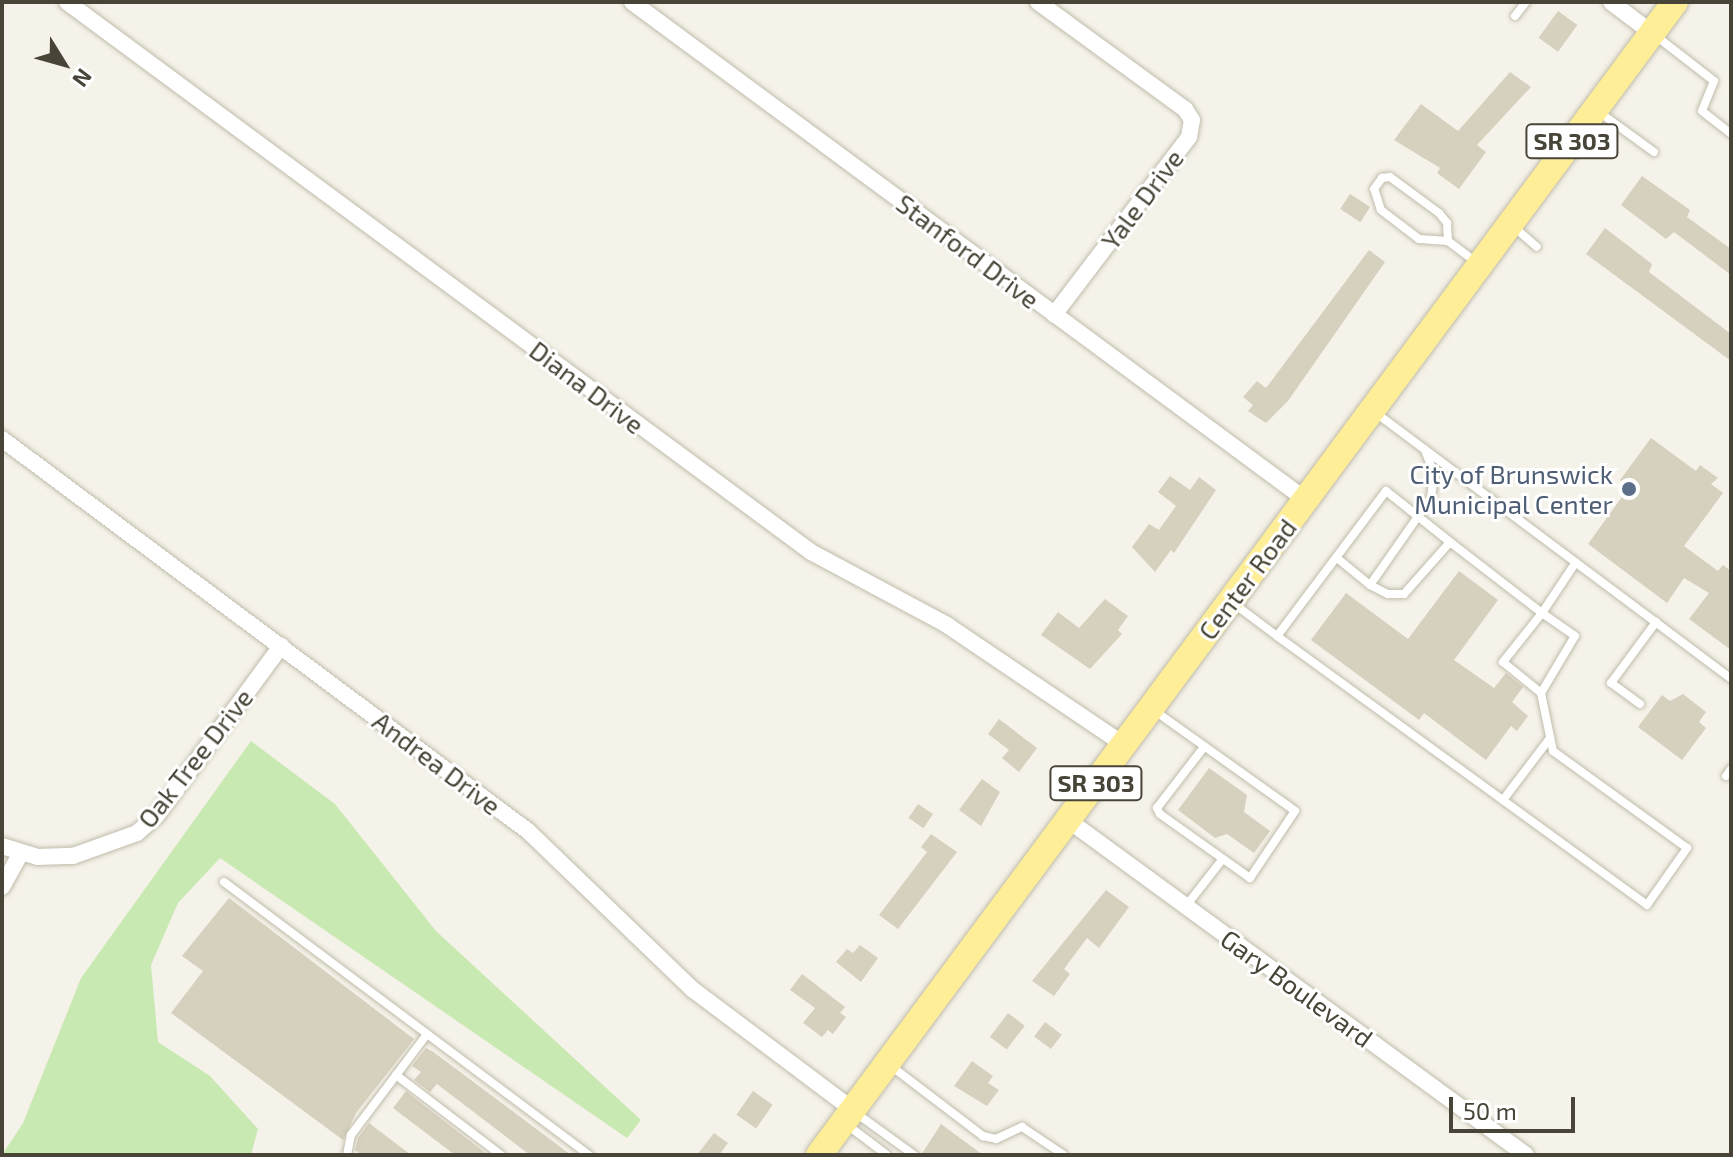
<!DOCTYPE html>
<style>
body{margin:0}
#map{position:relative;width:1733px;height:1157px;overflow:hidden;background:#f5f2e9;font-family:"Exo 2",sans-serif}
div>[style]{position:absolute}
.green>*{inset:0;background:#c9e9b2}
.building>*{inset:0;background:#d6d0be;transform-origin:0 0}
.roads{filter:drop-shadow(0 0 2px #c0bcab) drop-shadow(0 0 2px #c0bcab)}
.service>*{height:8px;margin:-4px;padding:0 4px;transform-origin:4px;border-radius:4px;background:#fff}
.minor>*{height:16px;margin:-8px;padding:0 8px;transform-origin:8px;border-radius:8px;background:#fff}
.primary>*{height:26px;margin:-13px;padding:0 13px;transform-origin:13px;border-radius:13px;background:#ffee98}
.dots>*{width:22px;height:22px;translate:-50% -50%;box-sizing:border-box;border:4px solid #fff;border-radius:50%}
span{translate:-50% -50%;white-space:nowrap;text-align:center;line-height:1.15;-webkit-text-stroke:6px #fff;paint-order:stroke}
.shield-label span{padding:2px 6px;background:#fff;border:2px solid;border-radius:6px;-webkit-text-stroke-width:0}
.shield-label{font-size:24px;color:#484437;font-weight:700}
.street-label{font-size:26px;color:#484437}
.service-label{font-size:26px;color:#4e5e75}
.right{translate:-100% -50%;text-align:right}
.frame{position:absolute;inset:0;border:4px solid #484437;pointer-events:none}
.north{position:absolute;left:24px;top:24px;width:80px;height:80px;-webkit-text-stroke:6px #fff;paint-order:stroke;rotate:127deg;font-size:22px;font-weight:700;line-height:32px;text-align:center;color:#484437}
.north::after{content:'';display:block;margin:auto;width:28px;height:36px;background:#484437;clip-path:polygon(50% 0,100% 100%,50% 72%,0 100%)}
.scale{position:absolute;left:1449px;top:1097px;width:126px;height:36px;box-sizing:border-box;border:4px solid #484437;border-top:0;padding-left:10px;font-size:24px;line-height:28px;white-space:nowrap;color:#484437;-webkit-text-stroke:6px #fff;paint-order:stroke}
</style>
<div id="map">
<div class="green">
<div style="clip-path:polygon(251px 741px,335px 804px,436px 931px,641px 1120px,627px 1138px,220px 858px,178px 903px,151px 965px,158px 1042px,210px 1076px,258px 1129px,251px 1155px,2px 1155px,23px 1123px,81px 978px)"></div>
</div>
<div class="building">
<div style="left:1558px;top:11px;width:24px;height:33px;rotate:36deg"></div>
<div style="clip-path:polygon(1510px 72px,1531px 87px,1477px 145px,1486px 152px,1459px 189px,1437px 173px,1440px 168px,1394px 140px,1421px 104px,1458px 131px)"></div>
<div style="clip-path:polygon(1642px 176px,1690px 210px,1687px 217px,1731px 249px,1731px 275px,1674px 232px,1666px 239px,1621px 205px)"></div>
<div style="left:1350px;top:194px;width:24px;height:18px;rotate:33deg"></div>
<div style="clip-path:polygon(1605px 228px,1652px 264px,1649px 272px,1731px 334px,1731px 361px,1586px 254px)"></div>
<div style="clip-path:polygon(1369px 250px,1385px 262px,1288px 401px,1266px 423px,1248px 411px,1253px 405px,1243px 397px,1257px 381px,1266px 388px)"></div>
<div style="clip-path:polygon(1651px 438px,1696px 471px,1700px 465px,1718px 478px,1711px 484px,1723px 493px,1684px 546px,1718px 571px,1723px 565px,1731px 571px,1731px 650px,1689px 619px,1709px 593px,1684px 578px,1667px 603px,1588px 544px,1629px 487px,1620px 480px)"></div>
<div style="clip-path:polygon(1170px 476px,1190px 490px,1199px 477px,1216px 490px,1174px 553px,1171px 550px,1155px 572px,1132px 547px,1149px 524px,1159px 530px,1176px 506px,1158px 492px)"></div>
<div style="clip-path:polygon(1459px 571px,1498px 600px,1454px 660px,1494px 688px,1506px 673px,1523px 687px,1512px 702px,1528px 716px,1517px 731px,1511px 726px,1486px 760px,1424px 713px,1419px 720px,1311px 640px,1346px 593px,1408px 639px)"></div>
<div style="clip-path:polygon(1105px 599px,1128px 616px,1118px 630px,1122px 634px,1090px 669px,1041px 635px,1058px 612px,1079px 628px)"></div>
<div style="clip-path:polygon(1683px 694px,1706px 712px,1699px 722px,1706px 728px,1682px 760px,1638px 727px,1662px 695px,1670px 701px)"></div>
<div style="clip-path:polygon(999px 719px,1037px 748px,1019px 772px,1002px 758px,1009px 750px,988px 734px)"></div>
<div style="clip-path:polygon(1209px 768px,1247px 795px,1244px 812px,1270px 831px,1254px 853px,1227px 834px,1215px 838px,1178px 810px)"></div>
<div style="clip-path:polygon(982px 779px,1000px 792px,981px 826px,959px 810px)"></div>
<div style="left:918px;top:804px;width:18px;height:17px;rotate:34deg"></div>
<div style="clip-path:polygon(931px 834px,957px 852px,898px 929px,879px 915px,927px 852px,921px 847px)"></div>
<div style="clip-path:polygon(1106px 890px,1129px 907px,1099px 948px,1087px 938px,1064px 969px,1070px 974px,1054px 996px,1032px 981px)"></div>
<div style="clip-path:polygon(229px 898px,414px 1039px,356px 1113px,343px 1140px,171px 1013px,203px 971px,182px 956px)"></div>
<div style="clip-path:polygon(860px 945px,878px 958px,861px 982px,836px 962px,847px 949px,853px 953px)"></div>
<div style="clip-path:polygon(802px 974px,845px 1007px,840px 1013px,846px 1017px,833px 1034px,828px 1030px,822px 1037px,803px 1023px,815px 1008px,790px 990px)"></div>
<div style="left:1008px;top:1013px;width:21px;height:30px;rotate:37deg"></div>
<div style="left:1045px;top:1022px;width:21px;height:18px;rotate:37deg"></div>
<div style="clip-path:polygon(426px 1048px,432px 1051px,571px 1155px,530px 1155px,437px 1084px,430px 1092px,414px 1080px,421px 1072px,412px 1066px)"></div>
<div style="clip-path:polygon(972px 1061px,993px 1076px,988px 1083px,999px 1090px,987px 1106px,954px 1086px)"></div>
<div style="clip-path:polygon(406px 1091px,422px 1104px,488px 1155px,455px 1155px,393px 1108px)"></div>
<div style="left:753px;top:1091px;width:24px;height:29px;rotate:35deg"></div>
<div style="clip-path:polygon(369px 1123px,411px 1155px,362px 1155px,355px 1150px,358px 1138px)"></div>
<div style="clip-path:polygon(941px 1124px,983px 1155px,921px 1155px)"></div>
<div style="clip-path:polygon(714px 1133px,728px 1143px,719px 1155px,697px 1155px)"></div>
</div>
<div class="roads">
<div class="service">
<div style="left:1515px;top:16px;width:18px;rotate:-52deg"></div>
<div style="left:1656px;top:36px;width:73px;rotate:37.8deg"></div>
<div style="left:1714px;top:81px;width:32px;rotate:112deg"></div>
<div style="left:1702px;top:111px;width:37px;rotate:38deg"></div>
<div style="left:1599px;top:112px;width:68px;rotate:36deg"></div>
<div style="left:1514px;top:227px;width:30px;rotate:41deg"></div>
<div style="left:1448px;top:241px;width:29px;rotate:-176deg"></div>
<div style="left:1419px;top:239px;width:48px;rotate:-142.7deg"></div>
<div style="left:1381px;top:210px;width:22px;rotate:-108deg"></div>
<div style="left:1374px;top:189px;width:14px;rotate:-54deg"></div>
<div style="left:1382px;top:178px;width:8px;rotate:-7deg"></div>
<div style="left:1390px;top:177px;width:61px;rotate:36.3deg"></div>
<div style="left:1439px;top:213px;width:13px;rotate:51deg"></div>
<div style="left:1447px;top:223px;width:18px;rotate:87deg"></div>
<div style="left:1448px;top:241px;width:35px;rotate:37deg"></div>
<div style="left:1376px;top:413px;width:444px;rotate:36.8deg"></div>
<div style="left:1425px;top:450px;width:26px;rotate:69deg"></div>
<div style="left:1434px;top:474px;width:24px;rotate:97deg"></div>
<div style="left:1431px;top:498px;width:106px;rotate:125deg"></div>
<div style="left:1370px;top:585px;width:20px;rotate:27deg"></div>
<div style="left:1388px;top:594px;width:16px"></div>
<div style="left:1404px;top:594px;width:69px;rotate:-48.5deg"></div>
<div style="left:1450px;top:542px;width:116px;rotate:37.7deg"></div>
<div style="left:1542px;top:613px;width:61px;rotate:-56.3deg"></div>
<div style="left:1450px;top:542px;width:82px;rotate:-141.4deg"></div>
<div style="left:1386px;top:491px;width:181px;rotate:126.9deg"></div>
<div style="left:1277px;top:636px;width:457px;rotate:36deg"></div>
<div style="left:1647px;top:905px;width:70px;rotate:-54.9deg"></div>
<div style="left:1687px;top:848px;width:165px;rotate:-144.1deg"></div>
<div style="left:1553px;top:751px;width:59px;rotate:-101.7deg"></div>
<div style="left:1541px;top:693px;width:66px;rotate:-59.2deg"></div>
<div style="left:1575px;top:636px;width:40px;rotate:-145.1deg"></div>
<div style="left:1542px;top:613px;width:63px;rotate:128.5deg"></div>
<div style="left:1503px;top:662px;width:49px;rotate:39.2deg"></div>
<div style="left:1337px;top:558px;width:43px;rotate:39.3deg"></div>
<div style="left:1233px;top:603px;width:55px;rotate:36.9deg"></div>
<div style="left:1640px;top:704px;width:36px;rotate:-144deg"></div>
<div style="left:1611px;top:683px;width:76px;rotate:-53.6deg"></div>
<div style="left:1155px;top:711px;width:172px;rotate:35.5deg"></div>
<div style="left:1295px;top:811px;width:81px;rotate:123.9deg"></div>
<div style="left:1250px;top:878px;width:110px;rotate:-144.6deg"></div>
<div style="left:1160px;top:814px;width:7px;rotate:-117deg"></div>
<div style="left:1157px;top:808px;width:77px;rotate:-52.4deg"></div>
<div style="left:1726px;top:776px;width:9px;rotate:-54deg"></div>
<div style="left:1503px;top:800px;width:78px;rotate:-52.8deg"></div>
<div style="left:224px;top:882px;width:456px;rotate:36.8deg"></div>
<div style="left:1186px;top:906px;width:58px;rotate:-52deg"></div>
<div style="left:891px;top:1066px;width:116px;rotate:37.3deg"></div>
<div style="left:983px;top:1136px;width:13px;rotate:13deg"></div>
<div style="left:996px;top:1139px;width:29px;rotate:-25deg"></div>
<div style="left:1022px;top:1127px;width:50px;rotate:33.7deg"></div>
<div style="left:396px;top:1075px;width:132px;rotate:37.3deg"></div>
<div style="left:856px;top:1113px;width:72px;rotate:35.9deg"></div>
<div style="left:846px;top:1124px;width:51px;rotate:37.1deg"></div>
<div style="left:347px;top:1155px;width:20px;rotate:-79deg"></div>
<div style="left:351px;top:1135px;width:126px;rotate:-53deg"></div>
</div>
<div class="minor">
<div style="left:67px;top:2px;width:925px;rotate:36.47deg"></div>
<div style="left:811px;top:552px;width:154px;rotate:28.2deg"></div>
<div style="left:947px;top:625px;width:214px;rotate:34.1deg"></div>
<div style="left:632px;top:2px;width:838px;rotate:36.46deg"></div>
<div style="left:1038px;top:2px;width:182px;rotate:36.1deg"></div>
<div style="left:1185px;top:109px;width:13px;rotate:58deg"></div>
<div style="left:1192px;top:120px;width:17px;rotate:100deg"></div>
<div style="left:1189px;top:137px;width:223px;rotate:127.2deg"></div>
<div style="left:1611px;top:2px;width:51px;rotate:37.1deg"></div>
<div style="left:2px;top:439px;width:656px;rotate:36.7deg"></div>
<div style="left:528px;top:831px;width:228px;rotate:43.9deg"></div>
<div style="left:692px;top:989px;width:201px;rotate:36.9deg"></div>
<div style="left:1068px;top:820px;width:567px;rotate:36.18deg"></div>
<div style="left:2px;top:846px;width:37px;rotate:17deg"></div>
<div style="left:37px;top:857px;width:36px;rotate:-2deg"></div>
<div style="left:73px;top:856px;width:68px;rotate:-19.8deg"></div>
<div style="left:137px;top:833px;width:27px;rotate:-42deg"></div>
<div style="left:157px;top:815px;width:210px;rotate:-53.7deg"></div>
<div style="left:2px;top:887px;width:38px;rotate:-61deg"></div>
</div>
<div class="primary">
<div style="left:819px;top:1155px;width:1436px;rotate:-53.41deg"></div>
</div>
</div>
<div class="dots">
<div style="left:1629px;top:489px;background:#5c6f8a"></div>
</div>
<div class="shield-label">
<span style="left:1572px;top:141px">SR 303</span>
<span style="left:1096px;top:783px">SR 303</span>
</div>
<div class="street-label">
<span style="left:1142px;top:199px;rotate:-53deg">Yale Drive</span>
<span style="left:968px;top:251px;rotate:37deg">Stanford Drive</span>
<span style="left:587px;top:387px;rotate:37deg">Diana Drive</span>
<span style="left:1247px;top:579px;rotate:-53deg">Center Road</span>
<span style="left:195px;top:758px;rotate:-52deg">Oak Tree Drive</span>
<span style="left:437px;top:763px;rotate:37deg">Andrea Drive</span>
<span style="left:1297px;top:988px;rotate:36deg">Gary Boulevard</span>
</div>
<div class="service-label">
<span class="right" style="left:1613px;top:489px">City of Brunswick<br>Municipal Center</span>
</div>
<div class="frame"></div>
<div class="north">N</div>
<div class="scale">50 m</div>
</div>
